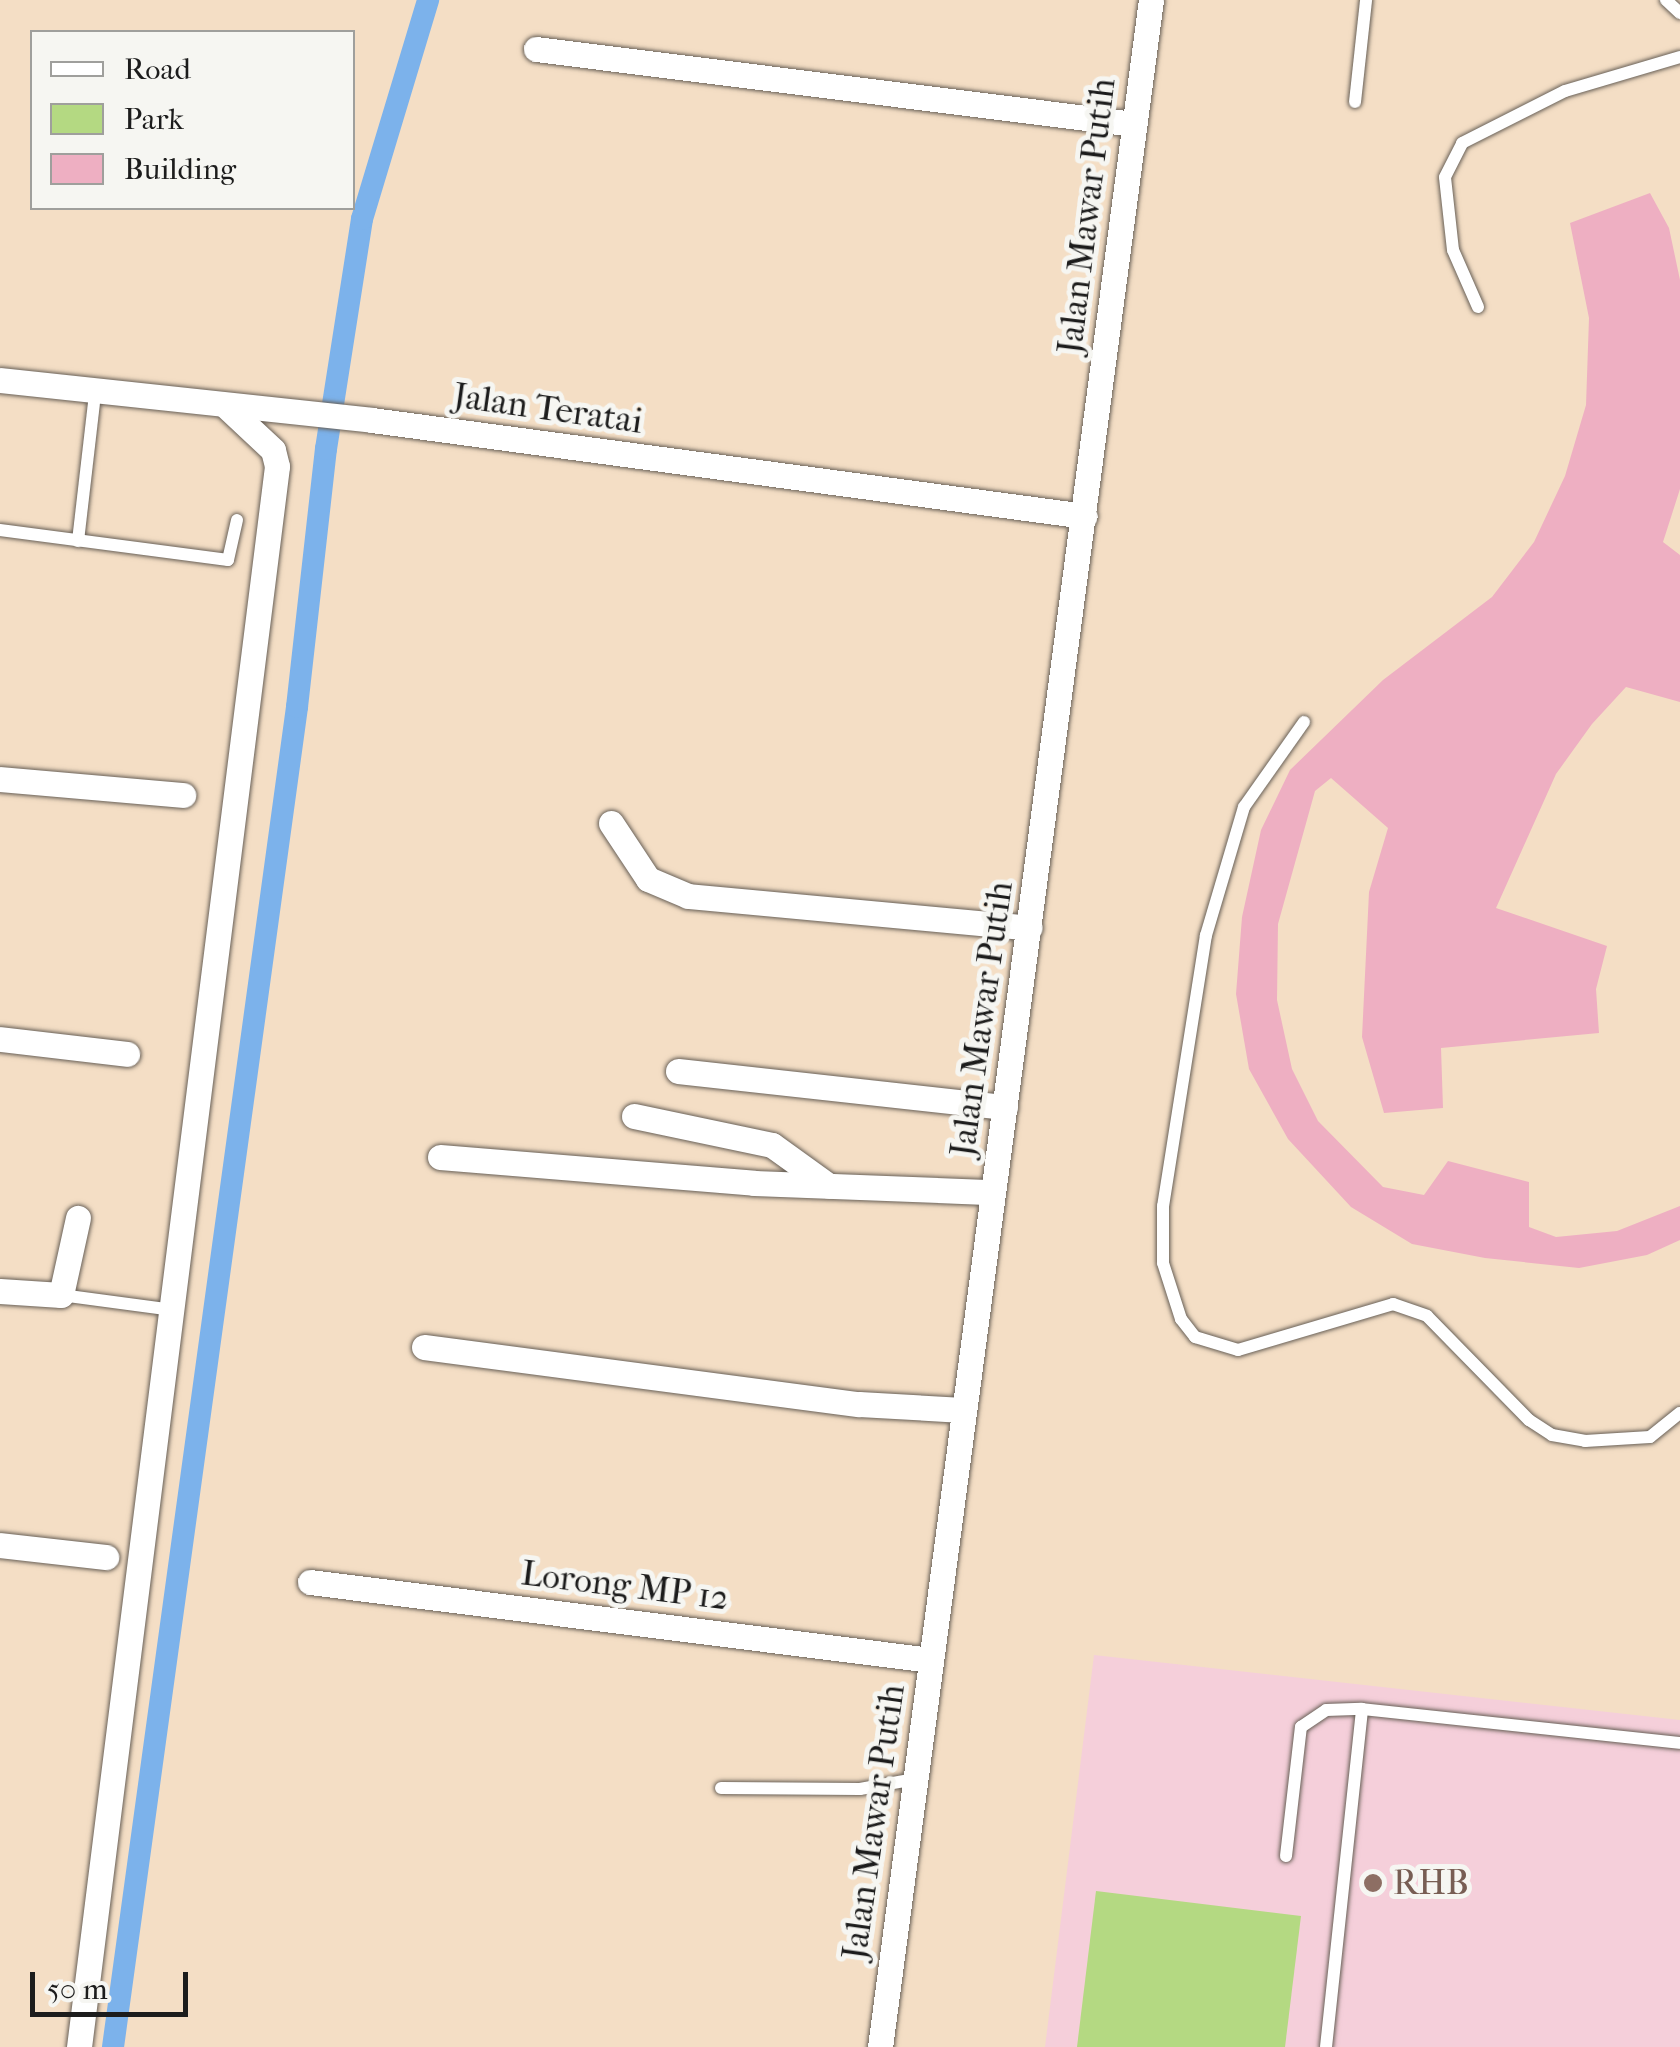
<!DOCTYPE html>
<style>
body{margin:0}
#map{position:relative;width:1680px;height:2047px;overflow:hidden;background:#f4dec5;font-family:"IM FELL French Canon",serif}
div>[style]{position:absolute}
.built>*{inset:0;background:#f5cfda}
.green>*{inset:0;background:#b4d982}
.canal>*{height:22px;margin:-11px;padding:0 11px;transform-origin:11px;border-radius:11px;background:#7cb2eb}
.building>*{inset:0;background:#eeafc2}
.roads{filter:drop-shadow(0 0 2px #686057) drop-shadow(0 0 2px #686057)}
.service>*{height:12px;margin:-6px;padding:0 6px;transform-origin:6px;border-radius:6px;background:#fff}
.minor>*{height:25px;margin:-12.5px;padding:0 12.5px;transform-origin:12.5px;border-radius:12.5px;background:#fff}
.dots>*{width:28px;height:28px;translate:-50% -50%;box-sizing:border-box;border:5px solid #f6f6f2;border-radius:50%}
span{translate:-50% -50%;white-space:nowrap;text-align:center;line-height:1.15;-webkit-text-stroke:10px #f6f6f2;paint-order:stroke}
.street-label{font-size:35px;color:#1c1c1c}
.education-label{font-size:35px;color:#785e54}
.left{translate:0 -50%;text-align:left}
.legend{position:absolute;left:30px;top:30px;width:325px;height:180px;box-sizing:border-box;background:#f6f6f2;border:2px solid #9f9f9c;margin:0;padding:12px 18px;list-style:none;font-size:30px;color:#1c1c1c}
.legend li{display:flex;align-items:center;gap:20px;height:50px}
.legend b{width:50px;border:2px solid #9f9f9c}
.scale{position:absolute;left:30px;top:1972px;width:158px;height:45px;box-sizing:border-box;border:5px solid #1c1c1c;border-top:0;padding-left:12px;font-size:30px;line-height:35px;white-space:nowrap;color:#1c1c1c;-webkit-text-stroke:8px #f6f6f2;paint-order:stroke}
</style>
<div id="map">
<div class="built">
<div style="clip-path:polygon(1094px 1655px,1680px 1720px,1680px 2047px,1045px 2047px)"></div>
</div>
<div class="green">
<div style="clip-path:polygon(1096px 1891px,1301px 1916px,1285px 2047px,1077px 2047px)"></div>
</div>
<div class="canal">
<div style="left:113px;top:2047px;width:1353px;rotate:-82.18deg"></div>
<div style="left:297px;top:707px;width:260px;rotate:-83.6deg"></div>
<div style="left:326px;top:449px;width:233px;rotate:-81.1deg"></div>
<div style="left:362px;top:219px;width:229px;rotate:-73.2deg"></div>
</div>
<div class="building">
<div style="clip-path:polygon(1650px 193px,1669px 228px,1680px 280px,1680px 489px,1663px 542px,1680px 555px,1680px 702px,1626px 687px,1592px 724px,1556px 774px,1496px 908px,1607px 946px,1596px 989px,1599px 1033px,1441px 1048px,1443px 1108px,1384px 1113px,1362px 1037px,1369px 892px,1388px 828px,1331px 778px,1315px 791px,1278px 924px,1277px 1000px,1292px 1069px,1318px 1121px,1383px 1187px,1424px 1195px,1448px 1161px,1529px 1182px,1529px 1227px,1556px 1237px,1617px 1231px,1680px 1206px,1680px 1240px,1647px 1255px,1579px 1268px,1485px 1258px,1412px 1244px,1351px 1207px,1288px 1139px,1249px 1069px,1236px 994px,1242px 917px,1261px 830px,1290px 770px,1383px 680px,1492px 597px,1534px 542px,1565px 476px,1586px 405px,1589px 318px,1570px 223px)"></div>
</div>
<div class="roads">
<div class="service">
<div style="left:1666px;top:0;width:19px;rotate:43deg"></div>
<div style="left:1355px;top:102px;width:103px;rotate:-83.8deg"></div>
<div style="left:1478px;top:307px;width:62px;rotate:-113.7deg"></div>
<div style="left:1453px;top:250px;width:73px;rotate:-96.3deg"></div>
<div style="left:1445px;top:177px;width:38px;rotate:-63deg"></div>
<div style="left:1462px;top:143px;width:115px;rotate:-26.8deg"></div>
<div style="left:1565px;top:91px;width:120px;rotate:-16.5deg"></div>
<div style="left:0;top:530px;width:230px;rotate:7.5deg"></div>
<div style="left:228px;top:560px;width:41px;rotate:-77.3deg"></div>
<div style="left:78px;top:541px;width:149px;rotate:-83.4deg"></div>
<div style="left:1304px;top:722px;width:104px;rotate:125.2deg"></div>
<div style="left:1244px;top:807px;width:134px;rotate:106.5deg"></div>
<div style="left:1206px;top:935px;width:274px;rotate:99deg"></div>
<div style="left:1163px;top:1206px;width:57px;rotate:90deg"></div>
<div style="left:1163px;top:1263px;width:59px;rotate:72.2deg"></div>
<div style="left:1181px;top:1319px;width:23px;rotate:52deg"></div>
<div style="left:1195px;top:1337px;width:45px;rotate:16.8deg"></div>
<div style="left:1238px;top:1350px;width:162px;rotate:-16.5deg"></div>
<div style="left:1393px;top:1304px;width:36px;rotate:19deg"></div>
<div style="left:1427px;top:1316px;width:146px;rotate:45.6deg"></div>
<div style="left:1529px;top:1420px;width:27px;rotate:33deg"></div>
<div style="left:1552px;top:1435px;width:34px;rotate:10deg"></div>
<div style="left:1585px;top:1441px;width:65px;rotate:-3.5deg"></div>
<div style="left:1650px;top:1437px;width:38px;rotate:-39deg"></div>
<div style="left:61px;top:1295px;width:113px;rotate:7.6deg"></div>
<div style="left:721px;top:1788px;width:139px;rotate:0.4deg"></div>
<div style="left:860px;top:1789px;width:56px;rotate:-10.3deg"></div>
<div style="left:1286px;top:1856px;width:130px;rotate:-83.4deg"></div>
<div style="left:1301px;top:1727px;width:30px;rotate:-34deg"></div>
<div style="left:1326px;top:1710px;width:36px;rotate:-2deg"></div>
<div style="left:1326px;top:2047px;width:340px;rotate:-83.9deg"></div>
<div style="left:1362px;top:1709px;width:320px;rotate:6.1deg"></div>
</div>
<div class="minor">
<div style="left:536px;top:49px;width:603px;rotate:7.15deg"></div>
<div style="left:0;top:380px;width:374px;rotate:6.1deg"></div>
<div style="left:372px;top:420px;width:719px;rotate:7.67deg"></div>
<div style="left:0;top:779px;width:184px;rotate:5deg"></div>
<div style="left:611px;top:823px;width:67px;rotate:56.5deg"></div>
<div style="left:648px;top:879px;width:43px;rotate:23deg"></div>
<div style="left:688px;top:896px;width:343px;rotate:5.3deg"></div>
<div style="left:0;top:1039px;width:128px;rotate:6.7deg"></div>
<div style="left:678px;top:1071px;width:329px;rotate:6.3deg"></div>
<div style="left:634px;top:1116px;width:141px;rotate:11.9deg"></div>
<div style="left:772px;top:1145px;width:70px;rotate:35.7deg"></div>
<div style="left:440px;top:1157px;width:315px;rotate:4.7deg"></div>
<div style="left:754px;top:1183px;width:239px;rotate:2.2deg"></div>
<div style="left:0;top:1291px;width:61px;rotate:3.8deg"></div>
<div style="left:61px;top:1295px;width:79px;rotate:-77.6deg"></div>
<div style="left:424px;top:1347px;width:439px;rotate:7.5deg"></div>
<div style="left:859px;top:1404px;width:104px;rotate:3.3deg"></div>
<div style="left:0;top:1545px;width:107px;rotate:6.5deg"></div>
<div style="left:310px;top:1582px;width:626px;rotate:7.16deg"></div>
<div style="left:79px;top:2047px;width:1593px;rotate:-82.86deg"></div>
<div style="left:277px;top:466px;width:16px;rotate:-104deg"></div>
<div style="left:273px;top:450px;width:64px;rotate:-136.9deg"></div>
<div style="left:880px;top:2047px;width:2065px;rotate:-82.46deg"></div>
</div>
</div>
<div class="dots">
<div style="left:1373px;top:1883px;background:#8d6e63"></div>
</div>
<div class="street-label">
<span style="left:1087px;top:216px;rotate:-83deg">Jalan Mawar Putih</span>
<span style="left:548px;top:409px;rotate:8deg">Jalan Teratai</span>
<span style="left:982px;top:1019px;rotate:-82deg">Jalan Mawar Putih</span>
<span style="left:625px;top:1586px;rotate:7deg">Lorong MP 12</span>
<span style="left:874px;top:1822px;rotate:-82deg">Jalan Mawar Putih</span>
</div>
<div class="education-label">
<span class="left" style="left:1393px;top:1883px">RHB</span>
</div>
<ul class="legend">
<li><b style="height:12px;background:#fff"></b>Road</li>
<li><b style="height:28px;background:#b4d982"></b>Park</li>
<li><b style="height:28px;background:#eeafc2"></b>Building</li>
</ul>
<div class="scale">50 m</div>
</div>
